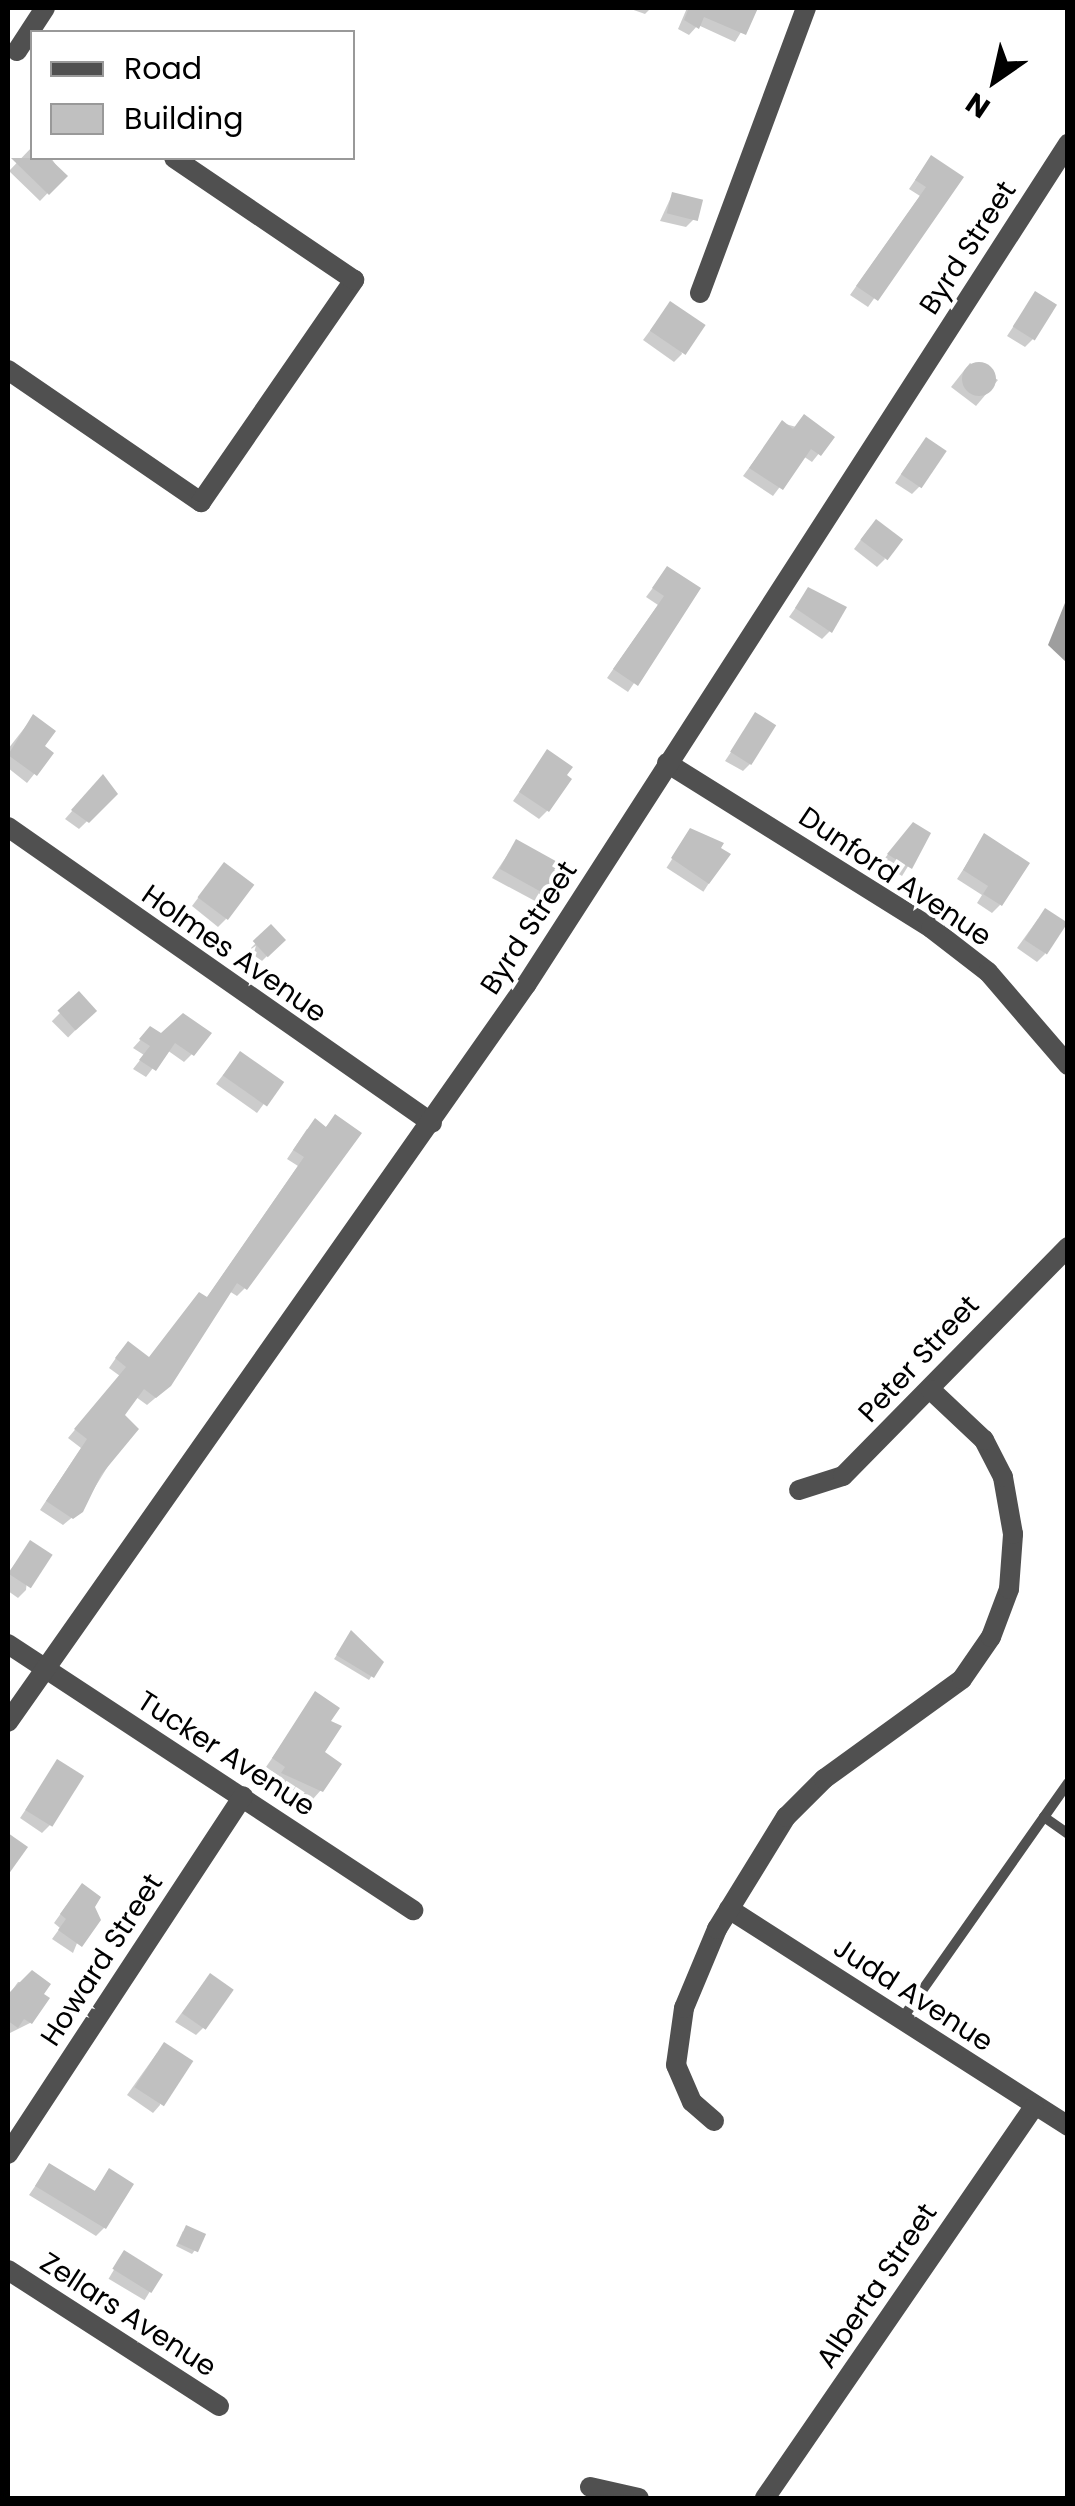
<!DOCTYPE html>
<style>
body{margin:0}
#map{position:relative;width:1075px;height:2506px;overflow:hidden;background:#fff;font-family:Poppins,sans-serif}
div>[style]{position:absolute}
.water>*{inset:0;background:#9e9e9e}
.shadow>*{inset:0;background:#0003;transform-origin:0 0}
.building>*{inset:0;background:#c0c0c0;transform-origin:0 0}
.round{border-radius:50%}
.lane>*{height:10px;margin:-5px;padding:0 5px;transform-origin:5px;border-radius:5px;background:#505050}
.street>*{height:20px;margin:-10px;padding:0 10px;transform-origin:10px;border-radius:10px;background:#505050}
span{translate:-50% -50%;white-space:nowrap;text-align:center;line-height:1.15;-webkit-text-stroke:8px #fff;paint-order:stroke}
.street-label{font-size:28px;color:#000}
.frame{position:absolute;inset:0;border:10px solid #000;pointer-events:none}
.legend{position:absolute;left:30px;top:30px;width:325px;height:130px;box-sizing:border-box;background:#fff;border:2px solid #999;margin:0;padding:12px 18px;list-style:none;font-size:30px;color:#000}
.legend li{display:flex;align-items:center;gap:20px;height:50px}
.legend b{width:50px;border:2px solid #999}
.north{position:absolute;left:945px;top:30px;width:100px;height:100px;-webkit-text-stroke:8px #fff;paint-order:stroke;rotate:214deg;font-size:28px;font-weight:700;line-height:40px;text-align:center;color:#000}
.north::after{content:'';display:block;margin:auto;width:35px;height:45px;background:#000;clip-path:polygon(50% 0,100% 100%,50% 72%,0 100%)}
</style>
<div id="map">
<div class="water">
<div style="clip-path:polygon(1067px 598px,1067px 663px,1048px 645px)"></div>
</div>
<div class="shadow">
<div style="clip-path:polygon(628px 8px,651px 8px,645px 14px)"></div>
<div style="clip-path:polygon(687px 8px,746px 8px,754px 11px,735px 42px,698px 25px,689px 35px,678px 29px)"></div>
<div style="clip-path:polygon(32px 147px,32px 158px,51px 158px,64px 176px,40px 201px,9px 171px)"></div>
<div style="clip-path:polygon(924px 167px,960px 178px,868px 307px,850px 295px,920px 196px,909px 189px)"></div>
<div style="clip-path:polygon(672px 195px,694px 219px,686px 227px,660px 221px)"></div>
<div style="clip-path:polygon(1035px 294px,1033px 339px,1025px 347px,1007px 336px)"></div>
<div style="clip-path:polygon(670px 304px,682px 354px,674px 362px,643px 340px)"></div>
<div style="clip-path:polygon(970px 363px,998px 380px,976px 406px,951px 387px)"></div>
<div style="clip-path:polygon(782px 423px,832px 437px,812px 462px,803px 456px,773px 496px,743px 476px)"></div>
<div style="clip-path:polygon(919px 448px,920px 486px,912px 494px,895px 483px)"></div>
<div style="clip-path:polygon(868px 530px,885px 559px,877px 567px,854px 549px)"></div>
<div style="clip-path:polygon(667px 569px,698px 589px,628px 692px,607px 678px,658px 605px,646px 597px)"></div>
<div style="clip-path:polygon(808px 590px,830px 631px,822px 639px,789px 617px)"></div>
<div style="clip-path:polygon(755px 716px,751px 763px,743px 771px,725px 761px)"></div>
<div style="clip-path:polygon(33px 717px,41px 746px,51px 753px,27px 783px,8px 768px,8px 749px)"></div>
<div style="clip-path:polygon(547px 752px,547px 811px,539px 819px,513px 801px)"></div>
<div style="clip-path:polygon(95px 785px,115px 794px,79px 829px,65px 819px)"></div>
<div style="left:691px;top:830px;width:44px;height:45px;rotate:33deg"></div>
<div style="clip-path:polygon(905px 833px,928px 834px,902px 876px,881px 863px)"></div>
<div style="clip-path:polygon(985px 836px,1000px 905px,992px 913px,977px 903px,982px 895px,957px 879px)"></div>
<div style="clip-path:polygon(516px 842px,543px 893px,535px 901px,492px 878px)"></div>
<div style="clip-path:polygon(216px 874px,226px 919px,218px 927px,192px 906px)"></div>
<div style="clip-path:polygon(1038px 919px,1045px 954px,1037px 962px,1017px 948px)"></div>
<div style="left:271px;top:928px;width:17px;height:34px;rotate:45deg"></div>
<div style="left:78px;top:995px;width:23px;height:37px;rotate:45deg"></div>
<div style="clip-path:polygon(183px 1016px,192px 1054px,184px 1062px,167px 1050px,146px 1077px,133px 1069px,144px 1055px,133px 1048px,143px 1037px,161px 1036px)"></div>
<div style="clip-path:polygon(233px 1062px,280px 1082px,257px 1113px,216px 1084px)"></div>
<div style="clip-path:polygon(335px 1117px,245px 1288px,237px 1296px,229px 1291px,160px 1394px,147px 1405px,136px 1397px,122px 1415px,132px 1427px,81px 1510px,63px 1525px,40px 1510px,81px 1448px,68px 1438px,120px 1376px,109px 1368px,120px 1352px,148px 1359px,206px 1299px,298px 1166px,287px 1159px,307px 1129px,324px 1129px)"></div>
<div style="clip-path:polygon(31px 1543px,26px 1590px,18px 1598px,8px 1591px,8px 1573px)"></div>
<div style="clip-path:polygon(349px 1637px,381px 1662px,369px 1680px,334px 1659px)"></div>
<div style="clip-path:polygon(316px 1694px,328px 1722px,321px 1790px,313px 1799px,275px 1782px,279px 1776px,266px 1767px)"></div>
<div style="clip-path:polygon(58px 1762px,50px 1825px,42px 1833px,20px 1818px)"></div>
<div style="clip-path:polygon(74px 1895px,92px 1906px,73px 1953px,52px 1939px,60px 1928px,54px 1923px)"></div>
<div style="clip-path:polygon(18px 1982px,48px 1985px,30px 2023px,8px 2034px,8px 1996px)"></div>
<div style="clip-path:polygon(202px 1985px,204px 2027px,196px 2035px,175px 2022px)"></div>
<div style="clip-path:polygon(157px 2053px,160px 2105px,153px 2113px,127px 2095px)"></div>
<div style="clip-path:polygon(49px 2166px,93px 2193px,109px 2172px,104px 2228px,96px 2236px,29px 2195px)"></div>
<div style="clip-path:polygon(183px 2231px,195px 2250px,192px 2254px,176px 2246px)"></div>
<div style="left:124px;top:2253px;width:42px;height:30px;rotate:31deg"></div>
</div>
<div class="building">
<div style="clip-path:polygon(683px 8px,758px 8px,746px 35px,704px 17px,699px 29px,684px 20px,688px 10px)"></div>
<div style="clip-path:polygon(931px 155px,964px 177px,878px 301px,856px 286px,926px 187px,915px 180px)"></div>
<div style="clip-path:polygon(11px 158px,49px 158px,68px 176px,49px 195px)"></div>
<div style="left:672px;top:192px;width:32px;height:22px;rotate:14deg"></div>
<div style="left:1035px;top:291px;width:26px;height:42px;rotate:32deg"></div>
<div style="left:670px;top:301px;width:43px;height:36px;rotate:34deg"></div>
<div class="round" style="left:962px;top:362px;width:34px;height:34px"></div>
<div style="clip-path:polygon(804px 414px,835px 437px,821px 456px,811px 449px,783px 490px,749px 468px,782px 420px,793px 429px)"></div>
<div style="left:926px;top:437px;width:25px;height:45px;rotate:34deg"></div>
<div style="left:876px;top:519px;width:34px;height:26px;rotate:37deg"></div>
<div style="clip-path:polygon(667px 566px,701px 588px,638px 686px,613px 669px,664px 596px,652px 588px)"></div>
<div style="clip-path:polygon(808px 587px,847px 607px,832px 633px,795px 608px)"></div>
<div style="left:755px;top:712px;width:25px;height:47px;rotate:32deg"></div>
<div style="clip-path:polygon(33px 714px,56px 731px,45px 746px,54px 753px,37px 776px,8px 755px)"></div>
<div style="clip-path:polygon(547px 749px,573px 767px,567px 775px,572px 779px,549px 812px,519px 792px)"></div>
<div style="clip-path:polygon(103px 774px,118px 794px,89px 823px,71px 810px)"></div>
<div style="clip-path:polygon(913px 822px,931px 833px,912px 869px,887px 854px)"></div>
<div style="clip-path:polygon(690px 828px,724px 843px,721px 848px,731px 854px,709px 884px,671px 858px)"></div>
<div style="clip-path:polygon(984px 833px,1030px 863px,1002px 906px,983px 894px,988px 886px,963px 870px)"></div>
<div style="left:516px;top:839px;width:52px;height:34px;rotate:29deg"></div>
<div style="left:224px;top:862px;width:38px;height:44px;rotate:37deg"></div>
<div style="left:1045px;top:908px;width:27px;height:38px;rotate:33deg"></div>
<div style="left:271px;top:924px;width:22px;height:25px;rotate:47deg"></div>
<div style="left:79px;top:991px;width:27px;height:29px;rotate:48deg"></div>
<div style="clip-path:polygon(183px 1013px,212px 1033px,194px 1056px,175px 1043px,156px 1071px,139px 1060px,150px 1046px,139px 1039px,150px 1026px,161px 1033px)"></div>
<div style="left:240px;top:1051px;width:54px;height:30px;rotate:35deg"></div>
<div style="clip-path:polygon(335px 1114px,362px 1133px,247px 1290px,237px 1283px,171px 1386px,156px 1398px,144px 1389px,125px 1415px,139px 1429px,101px 1475px,83px 1512px,73px 1519px,46px 1501px,87px 1439px,74px 1429px,126px 1367px,115px 1358px,128px 1341px,149px 1357px,199px 1292px,207px 1297px,304px 1157px,293px 1150px,315px 1118px,326px 1127px)"></div>
<div style="left:30px;top:1540px;width:27px;height:40px;rotate:33deg"></div>
<div style="clip-path:polygon(351px 1630px,384px 1662px,374px 1678px,336px 1655px)"></div>
<div style="clip-path:polygon(315px 1691px,340px 1708px,331px 1721px,342px 1726px,325px 1752px,342px 1764px,323px 1792px,281px 1773px,285px 1767px,272px 1758px)"></div>
<div style="left:57px;top:1759px;width:32px;height:60px;rotate:32deg"></div>
<div style="clip-path:polygon(8px 1833px,28px 1847px,8px 1875px)"></div>
<div style="clip-path:polygon(82px 1883px,101px 1897px,95px 1907px,101px 1920px,82px 1947px,58px 1930px,66px 1919px,60px 1914px)"></div>
<div style="clip-path:polygon(32px 1970px,51px 1984px,44px 1994px,50px 1998px,32px 2024px,24px 2019px,18px 2028px,8px 2021px,8px 1994px)"></div>
<div style="left:210px;top:1973px;width:29px;height:49px;rotate:35deg"></div>
<div style="left:164px;top:2042px;width:35px;height:54px;rotate:33deg"></div>
<div style="clip-path:polygon(49px 2163px,95px 2191px,109px 2168px,134px 2184px,106px 2229px,35px 2186px)"></div>
<div style="left:186px;top:2225px;width:22px;height:20px;rotate:24deg"></div>
<div style="left:124px;top:2250px;width:46px;height:22px;rotate:32deg"></div>
</div>
<div class="lane">
<div style="left:1044px;top:1817px;width:42px;rotate:-54.8deg"></div>
<div style="left:902px;top:2019px;width:247px;rotate:-54.9deg"></div>
<div style="left:1044px;top:1817px;width:29px;rotate:35deg"></div>
</div>
<div class="street">
<div style="left:17px;top:51px;width:51px;rotate:-56.9deg"></div>
<div style="left:700px;top:293px;width:304px;rotate:-69.6deg"></div>
<div style="left:8px;top:370px;width:234px;rotate:34.4deg"></div>
<div style="left:201px;top:502px;width:270px;rotate:-55.4deg"></div>
<div style="left:354px;top:280px;width:217px;rotate:-145.9deg"></div>
<div style="left:667px;top:763px;width:311px;rotate:32deg"></div>
<div style="left:931px;top:928px;width:72px;rotate:37.7deg"></div>
<div style="left:988px;top:972px;width:123px;rotate:49.3deg"></div>
<div style="left:8px;top:827px;width:517px;rotate:34.92deg"></div>
<div style="left:799px;top:1490px;width:46px;rotate:-17.7deg"></div>
<div style="left:843px;top:1476px;width:321px;rotate:-45.5deg"></div>
<div style="left:8px;top:1644px;width:485px;rotate:33.3deg"></div>
<div style="left:8px;top:1722px;width:901px;rotate:-54.9deg"></div>
<div style="left:526px;top:985px;width:1001px;rotate:-57.2deg"></div>
<div style="left:729px;top:1909px;width:403px;rotate:32.6deg"></div>
<div style="left:714px;top:2121px;width:29px;rotate:-139deg"></div>
<div style="left:692px;top:2102px;width:40px;rotate:-113.4deg"></div>
<div style="left:676px;top:2065px;width:58px;rotate:-82deg"></div>
<div style="left:684px;top:2008px;width:86px;rotate:-67.3deg"></div>
<div style="left:717px;top:1929px;width:132px;rotate:-58.4deg"></div>
<div style="left:786px;top:1817px;width:54px;rotate:-45deg"></div>
<div style="left:824px;top:1779px;width:170px;rotate:-35.9deg"></div>
<div style="left:962px;top:1679px;width:51px;rotate:-55.4deg"></div>
<div style="left:991px;top:1637px;width:51px;rotate:-69.4deg"></div>
<div style="left:1009px;top:1589px;width:55px;rotate:-85.8deg"></div>
<div style="left:1013px;top:1534px;width:58px;rotate:-100deg"></div>
<div style="left:1003px;top:1477px;width:42px;rotate:-117.2deg"></div>
<div style="left:984px;top:1440px;width:73px;rotate:-136.7deg"></div>
<div style="left:8px;top:2154px;width:428px;rotate:-56.7deg"></div>
<div style="left:8px;top:2270px;width:251px;rotate:32.8deg"></div>
<div style="left:590px;top:2487px;width:50px;rotate:12.7deg"></div>
<div style="left:765px;top:2498px;width:475px;rotate:-55.5deg"></div>
</div>
<div class="street-label">
<span style="left:968px;top:248px;rotate:-57deg">Byrd Street</span>
<span style="left:895px;top:877px;rotate:34deg">Dunford Avenue</span>
<span style="left:529px;top:928px;rotate:-57deg">Byrd Street</span>
<span style="left:234px;top:954px;rotate:35deg">Holmes Avenue</span>
<span style="left:919px;top:1359px;rotate:-47deg">Peter Street</span>
<span style="left:226px;top:1754px;rotate:33deg">Tucker Avenue</span>
<span style="left:102px;top:1960px;rotate:-57deg">Howard Street</span>
<span style="left:913px;top:1995px;rotate:33deg">Judd Avenue</span>
<span style="left:877px;top:2286px;rotate:-56deg">Alberta Street</span>
<span style="left:128px;top:2315px;rotate:33deg">Zellars Avenue</span>
</div>
<div class="frame"></div>
<ul class="legend">
<li><b style="height:12px;background:#505050"></b>Road</li>
<li><b style="height:28px;background:#c0c0c0"></b>Building</li>
</ul>
<div class="north">N</div>
</div>
